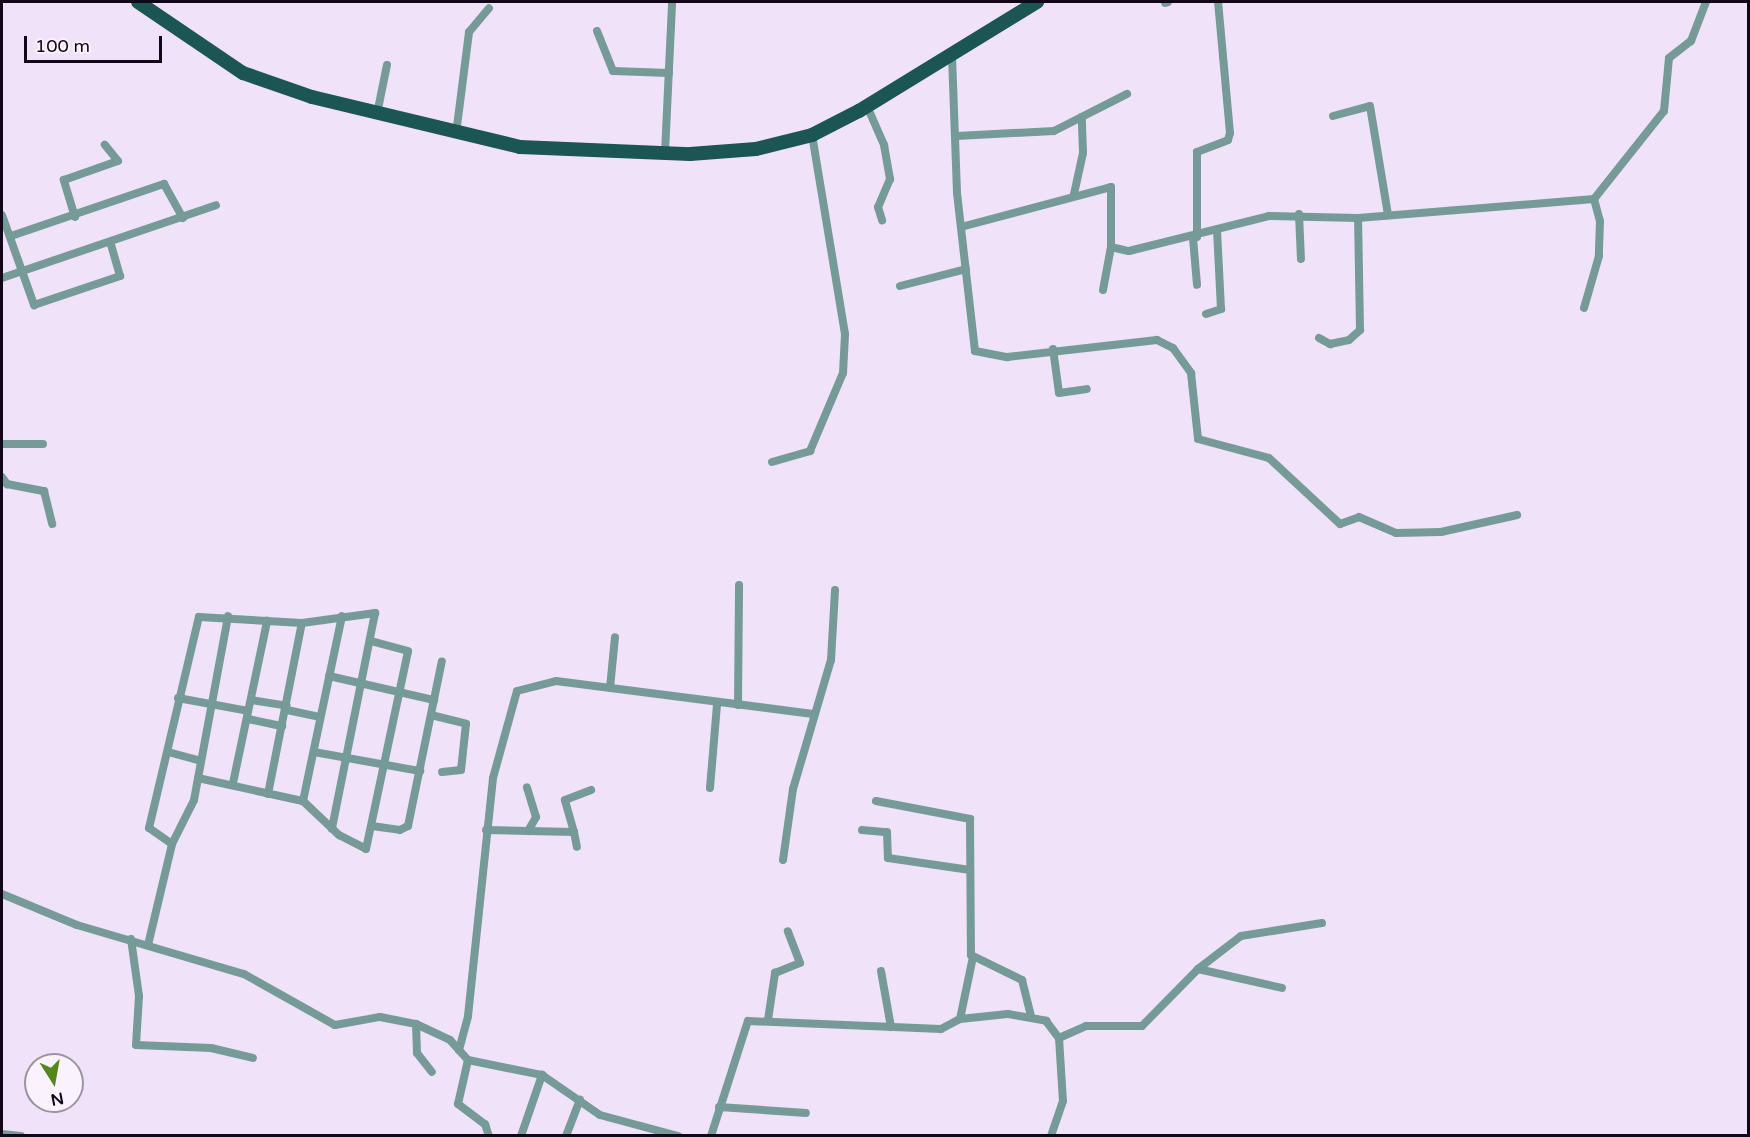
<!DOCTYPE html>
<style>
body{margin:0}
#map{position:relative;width:1750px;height:1137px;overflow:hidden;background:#f0e3f9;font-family:"Varela Round",sans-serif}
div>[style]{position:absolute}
.minor>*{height:8px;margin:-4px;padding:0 4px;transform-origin:4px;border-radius:4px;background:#769a98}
.primary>*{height:14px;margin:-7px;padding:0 7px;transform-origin:7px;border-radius:7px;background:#1b5654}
span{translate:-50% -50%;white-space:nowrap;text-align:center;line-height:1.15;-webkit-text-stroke:6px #faf3fe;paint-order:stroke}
.frame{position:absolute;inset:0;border:3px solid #120619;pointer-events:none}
.north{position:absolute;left:24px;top:1053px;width:60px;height:60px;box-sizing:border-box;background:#faf3fe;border:2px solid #9d94a2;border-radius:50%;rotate:169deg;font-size:16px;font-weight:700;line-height:24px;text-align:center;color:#120619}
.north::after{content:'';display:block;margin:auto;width:21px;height:27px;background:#54871c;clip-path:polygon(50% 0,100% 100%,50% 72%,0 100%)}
.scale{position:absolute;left:24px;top:36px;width:138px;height:27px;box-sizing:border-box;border:3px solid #120619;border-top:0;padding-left:8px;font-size:18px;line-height:21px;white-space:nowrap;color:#120619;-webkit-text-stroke:4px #faf3fe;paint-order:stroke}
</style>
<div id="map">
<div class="minor">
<div style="left:1165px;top:3px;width:3px;rotate:-18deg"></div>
<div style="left:597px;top:31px;width:43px;rotate:68.2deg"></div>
<div style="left:613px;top:71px;width:56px;rotate:2deg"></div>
<div style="left:952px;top:56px;width:137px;rotate:87.9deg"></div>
<div style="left:957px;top:193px;width:159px;rotate:83.5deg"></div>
<div style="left:975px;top:351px;width:33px;rotate:11deg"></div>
<div style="left:1007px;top:357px;width:151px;rotate:-6.5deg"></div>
<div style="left:1157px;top:340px;width:18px;rotate:27deg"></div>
<div style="left:1173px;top:348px;width:31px;rotate:54deg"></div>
<div style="left:1191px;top:373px;width:66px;rotate:83.9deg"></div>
<div style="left:1198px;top:439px;width:73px;rotate:15deg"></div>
<div style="left:1269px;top:458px;width:97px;rotate:42.9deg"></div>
<div style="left:1340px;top:524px;width:20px;rotate:-20deg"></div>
<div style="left:1359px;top:517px;width:40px;rotate:23.4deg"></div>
<div style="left:1396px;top:533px;width:45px;rotate:-1.3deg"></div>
<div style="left:1441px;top:532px;width:78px;rotate:-12.6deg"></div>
<div style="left:867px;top:106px;width:43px;rotate:66.4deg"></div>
<div style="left:884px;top:145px;width:35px;rotate:80deg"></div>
<div style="left:890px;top:179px;width:30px;rotate:113deg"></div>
<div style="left:878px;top:207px;width:14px;rotate:73deg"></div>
<div style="left:377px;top:114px;width:50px;rotate:-78.5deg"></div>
<div style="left:1333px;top:116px;width:38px;rotate:-15deg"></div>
<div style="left:1370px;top:106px;width:110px;rotate:80.6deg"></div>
<div style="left:456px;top:134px;width:103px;rotate:-82.7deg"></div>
<div style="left:469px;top:32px;width:31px;rotate:-50deg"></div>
<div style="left:957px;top:136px;width:97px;rotate:-3deg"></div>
<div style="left:1054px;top:131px;width:82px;rotate:-26.9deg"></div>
<div style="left:665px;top:153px;width:151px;rotate:-87.3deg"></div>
<div style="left:1074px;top:194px;width:42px;rotate:-77.6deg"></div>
<div style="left:1083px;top:153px;width:36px;rotate:-92deg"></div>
<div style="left:1594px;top:199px;width:112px;rotate:-51.5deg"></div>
<div style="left:1664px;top:111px;width:53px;rotate:-84.6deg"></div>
<div style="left:1669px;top:58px;width:28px;rotate:-38deg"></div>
<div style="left:1691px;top:41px;width:42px;rotate:-69deg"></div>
<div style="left:1299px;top:214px;width:45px;rotate:87.5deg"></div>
<div style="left:2px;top:215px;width:96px;rotate:70.4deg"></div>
<div style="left:34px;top:305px;width:91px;rotate:-18.6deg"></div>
<div style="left:120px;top:276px;width:35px;rotate:-106deg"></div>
<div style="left:75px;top:217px;width:39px;rotate:-107deg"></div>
<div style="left:64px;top:180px;width:57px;rotate:-19.4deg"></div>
<div style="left:118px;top:161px;width:21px;rotate:-129deg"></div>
<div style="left:961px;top:227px;width:155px;rotate:-14.9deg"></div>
<div style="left:1111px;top:187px;width:60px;rotate:90deg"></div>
<div style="left:1111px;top:247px;width:18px;rotate:13deg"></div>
<div style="left:1129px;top:251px;width:144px;rotate:-14deg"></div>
<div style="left:1269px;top:216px;width:89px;rotate:1.3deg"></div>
<div style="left:1358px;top:218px;width:237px;rotate:-4.6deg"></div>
<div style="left:1594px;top:199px;width:23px;rotate:75deg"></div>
<div style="left:1600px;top:221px;width:35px;rotate:92deg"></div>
<div style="left:1599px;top:256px;width:54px;rotate:106.1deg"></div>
<div style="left:11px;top:236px;width:162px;rotate:-18.8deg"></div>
<div style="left:164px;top:184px;width:39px;rotate:61deg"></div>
<div style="left:1197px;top:237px;width:85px;rotate:-90deg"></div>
<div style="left:1197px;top:152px;width:33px;rotate:-21deg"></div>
<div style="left:1228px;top:140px;width:7px;rotate:-74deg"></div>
<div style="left:1230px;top:133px;width:132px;rotate:-95.2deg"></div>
<div style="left:1193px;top:238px;width:47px;rotate:85.1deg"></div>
<div style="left:2px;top:278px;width:226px;rotate:-18.8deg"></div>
<div style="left:900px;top:286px;width:68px;rotate:-14.4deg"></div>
<div style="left:1103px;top:290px;width:44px;rotate:-79.5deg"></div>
<div style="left:1206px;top:314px;width:16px;rotate:-18deg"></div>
<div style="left:1221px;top:309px;width:79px;rotate:-92.9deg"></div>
<div style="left:1319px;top:338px;width:13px;rotate:29deg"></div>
<div style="left:1330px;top:344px;width:19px;rotate:-12deg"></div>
<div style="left:1349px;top:340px;width:15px;rotate:-42deg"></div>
<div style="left:1360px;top:330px;width:112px;rotate:-91deg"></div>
<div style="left:1053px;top:349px;width:44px;rotate:82.2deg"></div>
<div style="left:1059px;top:393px;width:28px;rotate:-8deg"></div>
<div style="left:2px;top:444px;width:41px"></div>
<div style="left:772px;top:462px;width:40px;rotate:-16deg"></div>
<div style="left:810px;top:451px;width:85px;rotate:-67.1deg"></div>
<div style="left:843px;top:373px;width:39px;rotate:-87deg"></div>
<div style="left:845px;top:334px;width:202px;rotate:-99.4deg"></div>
<div style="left:2px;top:477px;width:9px;rotate:54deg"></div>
<div style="left:7px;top:484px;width:38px;rotate:11deg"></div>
<div style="left:44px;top:491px;width:34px;rotate:76deg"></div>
<div style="left:329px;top:676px;width:108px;rotate:12.9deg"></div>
<div style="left:610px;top:688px;width:51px;rotate:-84.4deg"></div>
<div style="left:178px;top:698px;width:71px;rotate:10.5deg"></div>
<div style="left:251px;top:700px;width:36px;rotate:9deg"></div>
<div style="left:738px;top:705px;width:120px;rotate:-89.5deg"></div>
<div style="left:287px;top:710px;width:33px;rotate:12deg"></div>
<div style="left:431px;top:715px;width:36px;rotate:14deg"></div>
<div style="left:466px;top:724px;width:46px;rotate:96.2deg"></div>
<div style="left:461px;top:770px;width:19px;rotate:174deg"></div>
<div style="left:248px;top:719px;width:35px;rotate:12deg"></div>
<div style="left:168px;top:752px;width:34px;rotate:15deg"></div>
<div style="left:314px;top:752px;width:108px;rotate:10.2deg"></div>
<div style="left:198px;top:778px;width:107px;rotate:12.4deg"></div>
<div style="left:303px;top:801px;width:50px;rotate:43.4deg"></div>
<div style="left:339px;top:835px;width:30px;rotate:27deg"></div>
<div style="left:366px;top:849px;width:202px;rotate:-78deg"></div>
<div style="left:408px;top:651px;width:38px;rotate:-165deg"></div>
<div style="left:233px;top:783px;width:166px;rotate:-78.1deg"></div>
<div style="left:710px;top:788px;width:84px;rotate:-85.2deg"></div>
<div style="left:268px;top:794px;width:174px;rotate:-78.8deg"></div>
<div style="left:303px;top:801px;width:189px;rotate:-78.1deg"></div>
<div style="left:876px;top:801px;width:96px;rotate:10.8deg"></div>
<div style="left:970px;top:819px;width:136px;rotate:89.6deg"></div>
<div style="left:971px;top:955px;width:57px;rotate:26.1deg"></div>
<div style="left:1022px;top:980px;width:37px;rotate:76deg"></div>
<div style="left:372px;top:826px;width:28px;rotate:8deg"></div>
<div style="left:400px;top:830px;width:9px;rotate:-27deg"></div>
<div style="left:408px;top:826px;width:168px;rotate:-78.4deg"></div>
<div style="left:486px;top:830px;width:42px;rotate:1.4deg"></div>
<div style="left:528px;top:831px;width:16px;rotate:-60deg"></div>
<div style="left:536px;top:817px;width:31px;rotate:-107deg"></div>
<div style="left:862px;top:830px;width:25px;rotate:5deg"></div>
<div style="left:887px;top:832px;width:26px;rotate:88deg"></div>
<div style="left:888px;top:858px;width:83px;rotate:8.3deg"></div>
<div style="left:528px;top:831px;width:46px;rotate:1.2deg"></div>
<div style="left:574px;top:832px;width:33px;rotate:-106deg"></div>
<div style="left:565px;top:800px;width:28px;rotate:-21deg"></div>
<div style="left:574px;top:832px;width:15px;rotate:79deg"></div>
<div style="left:172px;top:844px;width:28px;rotate:-145deg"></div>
<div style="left:149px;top:828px;width:217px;rotate:-76.7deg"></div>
<div style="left:199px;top:617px;width:103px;rotate:3.3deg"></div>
<div style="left:302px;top:623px;width:74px;rotate:-7.8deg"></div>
<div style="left:375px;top:613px;width:220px;rotate:101.3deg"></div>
<div style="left:783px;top:860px;width:72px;rotate:-82deg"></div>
<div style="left:793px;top:789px;width:134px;rotate:-73.6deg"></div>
<div style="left:831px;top:660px;width:70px;rotate:-86.7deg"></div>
<div style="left:2px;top:894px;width:81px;rotate:22.5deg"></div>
<div style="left:77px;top:925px;width:174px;rotate:16.4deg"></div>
<div style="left:244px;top:974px;width:104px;rotate:29.3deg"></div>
<div style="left:335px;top:1025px;width:46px;rotate:-10.1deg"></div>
<div style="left:380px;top:1017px;width:37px;rotate:11deg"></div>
<div style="left:416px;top:1024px;width:38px;rotate:25deg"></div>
<div style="left:450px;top:1040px;width:27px;rotate:48deg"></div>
<div style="left:468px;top:1060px;width:76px;rotate:11.5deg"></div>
<div style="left:542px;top:1075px;width:70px;rotate:34.6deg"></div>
<div style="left:600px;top:1115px;width:81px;rotate:15.1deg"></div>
<div style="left:131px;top:939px;width:58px;rotate:82deg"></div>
<div style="left:139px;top:996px;width:49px;rotate:93.5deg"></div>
<div style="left:136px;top:1045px;width:75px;rotate:2.3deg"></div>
<div style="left:211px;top:1048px;width:43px;rotate:13.4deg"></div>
<div style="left:148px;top:945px;width:104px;rotate:-76.6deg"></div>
<div style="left:172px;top:844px;width:49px;rotate:-63.4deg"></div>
<div style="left:194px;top:800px;width:187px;rotate:-79.5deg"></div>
<div style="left:1198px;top:969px;width:54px;rotate:-37.5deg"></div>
<div style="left:1241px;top:936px;width:82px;rotate:-9.1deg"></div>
<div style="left:881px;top:971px;width:57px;rotate:79.9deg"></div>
<div style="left:960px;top:1019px;width:63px;rotate:-78.2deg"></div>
<div style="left:768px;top:1020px;width:48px;rotate:-81.5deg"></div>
<div style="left:775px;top:973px;width:27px;rotate:-22deg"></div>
<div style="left:800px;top:963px;width:34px;rotate:-111deg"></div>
<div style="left:416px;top:1024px;width:29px;rotate:88deg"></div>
<div style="left:417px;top:1053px;width:24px;rotate:52deg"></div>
<div style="left:1059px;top:1038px;width:30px;rotate:-24deg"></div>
<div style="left:1086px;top:1026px;width:56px"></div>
<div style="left:1142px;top:1026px;width:80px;rotate:-45.5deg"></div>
<div style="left:1198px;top:969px;width:86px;rotate:12.7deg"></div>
<div style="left:459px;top:1050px;width:35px;rotate:-75deg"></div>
<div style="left:468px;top:1016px;width:239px;rotate:-84deg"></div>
<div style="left:493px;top:778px;width:90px;rotate:-74.6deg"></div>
<div style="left:517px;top:691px;width:40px;rotate:-14.4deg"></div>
<div style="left:556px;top:681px;width:259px;rotate:7.3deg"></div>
<div style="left:468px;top:1060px;width:45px;rotate:102.8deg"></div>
<div style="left:458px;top:1104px;width:34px;rotate:37deg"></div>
<div style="left:485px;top:1124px;width:13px;rotate:72deg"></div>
<div style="left:719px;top:1107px;width:87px;rotate:3.9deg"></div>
<div style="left:2px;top:1134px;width:19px;rotate:6deg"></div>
<div style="left:521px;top:1136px;width:65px;rotate:-71deg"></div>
<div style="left:566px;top:1136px;width:39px;rotate:-69deg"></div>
<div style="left:711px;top:1136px;width:121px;rotate:-72.2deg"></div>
<div style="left:748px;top:1021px;width:193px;rotate:2.4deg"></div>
<div style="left:941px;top:1029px;width:21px;rotate:-28deg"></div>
<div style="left:960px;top:1019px;width:48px;rotate:-5.9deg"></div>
<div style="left:1008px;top:1014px;width:39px;rotate:10deg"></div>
<div style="left:1046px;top:1021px;width:21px;rotate:53deg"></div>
<div style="left:1059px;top:1038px;width:63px;rotate:86.4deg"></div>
<div style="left:1063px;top:1101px;width:37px;rotate:109deg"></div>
</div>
<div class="primary">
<div style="left:138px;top:2px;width:127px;rotate:34.1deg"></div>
<div style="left:243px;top:73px;width:73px;rotate:19.2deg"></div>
<div style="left:312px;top:97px;width:214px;rotate:13.5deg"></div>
<div style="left:520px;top:147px;width:170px;rotate:2.4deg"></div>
<div style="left:690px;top:154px;width:66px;rotate:-4.3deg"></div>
<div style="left:756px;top:149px;width:58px;rotate:-14deg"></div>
<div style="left:812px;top:135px;width:53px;rotate:-27.1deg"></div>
<div style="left:859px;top:111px;width:209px;rotate:-31.5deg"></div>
</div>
<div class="frame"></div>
<div class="north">N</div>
<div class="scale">100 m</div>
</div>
